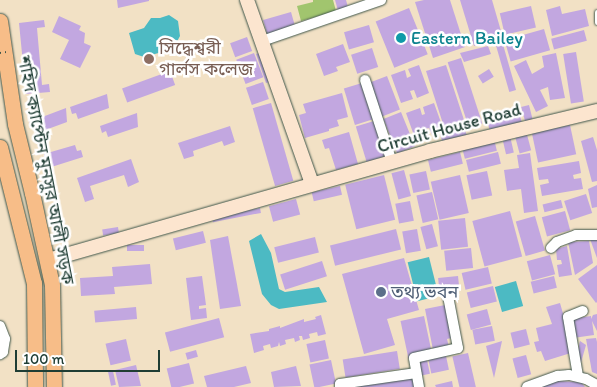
<!DOCTYPE html>
<meta charset="utf-8">
<style>
body{margin:0}
#map{position:relative;width:597px;height:387px;overflow:hidden;background:#f2e1c5;font-family:Itim,"Noto Sans Bengali",sans-serif}
div>[style]{position:absolute}
.green>*{inset:0;background:#a1c56e}
.water>*{inset:0;background:#4cbac3;transform-origin:0 0}
.building>*{inset:0;background:#c2a7e0;transform-origin:0 0}
.roads{filter:drop-shadow(0 0 1px #3f564a) drop-shadow(0 0 1px #3f564a)}
.lane>*{height:5px;margin:-2.5px;padding:0 2.5px;transform-origin:2.5px;border-radius:2.5px;background:#fff}
.street>*{height:10px;margin:-5px;padding:0 5px;transform-origin:5px;border-radius:5px;background:#fff}
.secondary>*{height:14px;margin:-7px;padding:0 7px;transform-origin:7px;border-radius:7px;background:#fce5cf}
.primary>*{height:15px;margin:-7.5px;padding:0 7.5px;transform-origin:7.5px;border-radius:7.5px;background:#f7bd88}
.path-bridge>*{height:2px;margin-top:-1px;transform-origin:0;background:repeating-linear-gradient(90deg,#3f564a 0 1px,transparent 0 5px)}
.dots>*{width:14px;height:14px;translate:-50% -50%;box-sizing:border-box;border:2px solid #fff;border-radius:50%}
span{translate:-50% -50%;white-space:nowrap;text-align:center;line-height:1.15;-webkit-text-stroke:5px #fff;paint-order:stroke}
.culture-label{font-size:18px;color:#0d838f}
.left{translate:0 -50%;text-align:left}
.education-label{font-size:18px;color:#785e54}
.street-label{font-size:18px;color:#1f3d34}
.service-label{font-size:18px;color:#4e5e75}
.scale{position:absolute;left:15px;top:350px;width:145px;height:22px;box-sizing:border-box;border:2px solid #1f3d34;border-top:0;padding-left:6px;font-size:15px;line-height:18px;white-space:nowrap;color:#1f3d34;-webkit-text-stroke:4px #fff;paint-order:stroke}
</style>
<div id="map">
<div class="green">
<div style="clip-path:polygon(313px 0,333px 0,336px 11px,301px 21px,297px 6px,313px 2px)"></div>
</div>
<div class="water">
<div style="clip-path:polygon(169px 15px,178px 21px,180px 36px,173px 49px,144px 57px,135px 54px,129px 33px,144px 28px,151px 18px,160px 18px)"></div>
<div style="clip-path:polygon(261px 234px,271px 253px,279px 289px,285px 292px,319px 287px,327px 302px,279px 309px,271px 305px,262px 294px,249px 241px)"></div>
<div style="left:429px;top:257px;width:40px;height:22px;rotate:76deg"></div>
<div style="left:516px;top:281px;width:26px;height:22px;rotate:74deg"></div>
</div>
<div class="building">
<div style="clip-path:polygon(117px 0,149px 0,149px 1px,118px 8px)"></div>
<div style="clip-path:polygon(335px 0,346px 0,349px 11px,339px 14px)"></div>
<div style="clip-path:polygon(424px 0,450px 0,465px 47px,433px 58px,415px 2px)"></div>
<div style="clip-path:polygon(460px 0,492px 0,503px 38px,474px 46px)"></div>
<div style="left:531px;top:6px;width:22px;height:32px;rotate:77deg"></div>
<div style="clip-path:polygon(560px 6px,562px 14px,585px 9px,589px 26px,552px 36px,546px 10px)"></div>
<div style="left:409px;top:8px;width:50px;height:36px;rotate:68deg"></div>
<div style="left:291px;top:12px;width:15px;height:29px;rotate:74deg"></div>
<div style="clip-path:polygon(59px 16px,81px 26px,79px 30px,85px 33px,84px 43px,91px 46px,80px 68px,60px 59px,69px 40px,52px 32px)"></div>
<div style="clip-path:polygon(44px 20px,45px 27px,37px 28px,42px 85px,49px 84px,50px 92px,26px 94px,19px 23px)"></div>
<div style="left:369px;top:25px;width:18px;height:26px;rotate:74deg"></div>
<div style="left:544px;top:29px;width:22px;height:41px;rotate:74deg"></div>
<div style="left:584px;top:30px;width:11px;height:34px;rotate:75deg"></div>
<div style="left:247px;top:37px;width:15px;height:18px;rotate:70deg"></div>
<div style="left:502px;top:41px;width:51px;height:7px;rotate:74deg"></div>
<div style="clip-path:polygon(343px 44px,350px 62px,336px 67px,338px 71px,324px 76px,316px 54px)"></div>
<div style="clip-path:polygon(488px 46px,491px 54px,464px 62px,460px 53px)"></div>
<div style="left:372px;top:48px;width:20px;height:22px;rotate:72deg"></div>
<div style="clip-path:polygon(262px 52px,273px 81px,266px 83px,256px 54px)"></div>
<div style="left:576px;top:52px;width:50px;height:13px;rotate:81deg"></div>
<div style="left:254px;top:53px;width:26px;height:19px;rotate:69deg"></div>
<div style="clip-path:polygon(556px 53px,565px 98px,550px 100px,548px 87px,540px 90px,548px 106px,536px 112px,514px 66px,526px 60px,532px 74px,544px 67px,542px 56px)"></div>
<div style="left:461px;top:58px;width:69px;height:14px;rotate:72deg"></div>
<div style="clip-path:polygon(419px 65px,429px 93px,417px 98px,414px 90px,410px 91px,413px 99px,401px 103px,391px 75px,405px 70px,407px 78px,411px 76px,408px 69px)"></div>
<div style="clip-path:polygon(446px 65px,464px 120px,462px 120px,464px 124px,445px 130px,426px 71px)"></div>
<div style="left:489px;top:69px;width:9px;height:13px;rotate:58deg"></div>
<div style="left:170px;top:71px;width:15px;height:51px;rotate:70deg"></div>
<div style="left:387px;top:76px;width:36px;height:19px;rotate:69deg"></div>
<div style="left:263px;top:82px;width:18px;height:18px;rotate:71deg"></div>
<div style="left:362px;top:83px;width:38px;height:19px;rotate:73deg"></div>
<div style="clip-path:polygon(342px 93px,348px 117px,337px 120px,339px 126px,329px 129px,329px 131px,305px 138px,299px 115px,306px 113px,303px 104px)"></div>
<div style="clip-path:polygon(107px 94px,109px 108px,78px 119px,76px 113px,72px 114px,70px 107px)"></div>
<div style="left:271px;top:103px;width:81px;height:19px;rotate:74deg"></div>
<div style="clip-path:polygon(434px 103px,444px 131px,432px 135px,429px 128px,425px 129px,428px 137px,416px 141px,406px 113px,420px 108px,422px 115px,425px 114px,423px 107px)"></div>
<div style="clip-path:polygon(529px 105px,533px 121px,526px 124px,521px 107px)"></div>
<div style="clip-path:polygon(66px 108px,67px 122px,37px 133px,35px 127px,31px 128px,29px 122px)"></div>
<div style="left:518px;top:109px;width:15px;height:33px;rotate:74deg"></div>
<div style="left:401px;top:112px;width:37px;height:19px;rotate:68deg"></div>
<div style="clip-path:polygon(137px 113px,138px 127px,108px 137px,106px 131px,102px 133px,100px 126px)"></div>
<div style="left:374px;top:121px;width:37px;height:19px;rotate:73deg"></div>
<div style="left:570px;top:125px;width:30px;height:39px;rotate:78deg"></div>
<div style="clip-path:polygon(230px 126px,235px 142px,224px 146px,222px 141px,193px 151px,194px 156px,184px 159px,178px 143px)"></div>
<div style="left:464px;top:127px;width:13px;height:25px;rotate:72deg"></div>
<div style="left:526px;top:131px;width:20px;height:12px;rotate:75deg"></div>
<div style="clip-path:polygon(349px 132px,358px 164px,336px 170px,329px 148px,325px 149px,322px 140px)"></div>
<div style="left:510px;top:136px;width:17px;height:8px;rotate:77deg"></div>
<div style="clip-path:polygon(593px 137px,597px 150px,597px 181px,592px 182px,581px 141px)"></div>
<div style="left:494px;top:139px;width:12px;height:33px;rotate:76deg"></div>
<div style="clip-path:polygon(75px 145px,77px 151px,81px 150px,83px 157px,45px 169px,44px 154px)"></div>
<div style="left:460px;top:152px;width:12px;height:33px;rotate:76deg"></div>
<div style="left:498px;top:152px;width:12px;height:33px;rotate:76deg"></div>
<div style="clip-path:polygon(530px 153px,538px 211px,524px 213px,521px 189px,507px 191px,504px 170px,519px 168px,517px 155px)"></div>
<div style="clip-path:polygon(131px 159px,139px 182px,128px 187px,124px 175px,90px 186px,94px 199px,85px 202px,77px 178px)"></div>
<div style="clip-path:polygon(579px 161px,581px 173px,573px 175px,574px 179px,581px 178px,583px 189px,542px 196px,540px 185px,549px 183px,548px 179px,539px 180px,537px 168px)"></div>
<div style="left:404px;top:170px;width:27px;height:13px;rotate:75deg"></div>
<div style="left:426px;top:171px;width:19px;height:17px;rotate:78deg"></div>
<div style="left:487px;top:171px;width:25px;height:21px;rotate:78deg"></div>
<div style="left:384px;top:175px;width:46px;height:40px;rotate:76deg"></div>
<div style="left:460px;top:175px;width:39px;height:30px;rotate:77deg"></div>
<div style="clip-path:polygon(597px 185px,597px 207px,592px 208px,588px 189px)"></div>
<div style="left:340px;top:186px;width:9px;height:29px;rotate:77deg"></div>
<div style="left:432px;top:192px;width:28px;height:16px;rotate:77deg"></div>
<div style="left:586px;top:194px;width:20px;height:23px;rotate:72deg"></div>
<div style="left:296px;top:199px;width:16px;height:28px;rotate:75deg"></div>
<div style="left:561px;top:200px;width:8px;height:19px;rotate:76deg"></div>
<div style="left:410px;top:201px;width:20px;height:15px;rotate:79deg"></div>
<div style="left:260px;top:208px;width:5px;height:49px;rotate:79deg"></div>
<div style="left:510px;top:211px;width:47px;height:39px;rotate:75deg"></div>
<div style="left:565px;top:211px;width:20px;height:24px;rotate:75deg"></div>
<div style="left:535px;top:216px;width:36px;height:20px;rotate:74deg"></div>
<div style="left:465px;top:218px;width:29px;height:27px;rotate:84deg"></div>
<div style="left:432px;top:224px;width:23px;height:12px;rotate:75deg"></div>
<div style="left:118px;top:227px;width:6px;height:16px;rotate:81deg"></div>
<div style="left:396px;top:229px;width:21px;height:68px;rotate:76deg"></div>
<div style="left:417px;top:229px;width:22px;height:15px;rotate:80deg"></div>
<div style="left:203px;top:231px;width:12px;height:31px;rotate:76deg"></div>
<div style="clip-path:polygon(228px 236px,241px 306px,220px 309px,210px 240px)"></div>
<div style="left:315px;top:237px;width:16px;height:42px;rotate:76deg"></div>
<div style="clip-path:polygon(590px 239px,597px 239px,597px 258px)"></div>
<div style="clip-path:polygon(589px 241px,593px 263px,575px 275px,568px 242px)"></div>
<div style="left:127px;top:245px;width:17px;height:6px"></div>
<div style="clip-path:polygon(567px 246px,572px 275px,559px 277px,557px 265px,562px 264px,561px 260px,557px 260px,556px 249px)"></div>
<div style="left:471px;top:248px;width:20px;height:27px;rotate:84deg"></div>
<div style="left:550px;top:255px;width:20px;height:24px;rotate:75deg"></div>
<div style="clip-path:polygon(404px 258px,419px 310px,387px 319px,395px 345px,364px 354px,342px 274px)"></div>
<div style="left:322px;top:261px;width:16px;height:44px;rotate:72deg"></div>
<div style="clip-path:polygon(150px 264px,152px 284px,114px 287px,115px 294px,81px 296px,80px 278px,113px 276px,112px 267px)"></div>
<div style="clip-path:polygon(597px 265px,597px 302px,596px 303px,578px 279px)"></div>
<div style="left:488px;top:267px;width:17px;height:27px;rotate:77deg"></div>
<div style="clip-path:polygon(202px 276px,206px 305px,199px 306px,199px 309px,206px 308px,207px 318px,191px 320px,186px 278px)"></div>
<div style="left:458px;top:276px;width:9px;height:20px;rotate:84deg"></div>
<div style="left:554px;top:276px;width:12px;height:24px;rotate:76deg"></div>
<div style="left:493px;top:286px;width:16px;height:27px;rotate:76deg"></div>
<div style="clip-path:polygon(560px 303px,574px 352px,545px 361px,541px 351px,537px 352px,534px 342px,539px 341px,536px 328px,552px 324px,546px 307px)"></div>
<div style="clip-path:polygon(445px 305px,451px 338px,447px 339px,449px 347px,433px 350px,425px 309px)"></div>
<div style="left:136px;top:307px;width:12px;height:42px;rotate:85deg"></div>
<div style="left:487px;top:309px;width:16px;height:21px;rotate:75deg"></div>
<div style="clip-path:polygon(597px 314px,597px 331px,592px 321px,594px 335px,573px 338px,571px 319px,591px 316px,591px 319px,593px 315px)"></div>
<div style="clip-path:polygon(321px 315px,326px 334px,318px 336px,317px 332px,309px 334px,310px 338px,303px 340px,302px 336px,299px 336px,300px 340px,295px 342px,294px 338px,285px 340px,286px 344px,280px 346px,279px 342px,278px 346px,271px 348px,270px 344px,263px 346px,264px 350px,254px 353px,250px 334px,269px 331px,269px 329px,280px 326px,280px 328px,304px 319px,304px 322px,316px 319px,315px 317px)"></div>
<div style="left:424px;top:316px;width:38px;height:24px;rotate:78deg"></div>
<div style="left:219px;top:318px;width:20px;height:56px;rotate:75deg"></div>
<div style="left:492px;top:326px;width:15px;height:20px;rotate:79deg"></div>
<div style="left:526px;top:329px;width:16px;height:16px;rotate:76deg"></div>
<div style="clip-path:polygon(596px 338px,597px 342px,597px 374px,592px 372px,586px 339px)"></div>
<div style="left:126px;top:339px;width:22px;height:21px;rotate:77deg"></div>
<div style="left:325px;top:340px;width:19px;height:19px;rotate:78deg"></div>
<div style="clip-path:polygon(502px 341px,494px 378px,486px 346px)"></div>
<div style="clip-path:polygon(580px 341px,586px 345px,580px 366px,578px 350px)"></div>
<div style="left:196px;top:350px;width:7px;height:11px;rotate:74deg"></div>
<div style="left:397px;top:351px;width:18px;height:55px;rotate:81deg"></div>
<div style="left:468px;top:353px;width:35px;height:16px;rotate:77deg"></div>
<div style="left:526px;top:355px;width:20px;height:14px;rotate:75deg"></div>
<div style="left:446px;top:356px;width:14px;height:18px;rotate:78deg"></div>
<div style="left:331px;top:360px;width:24px;height:22px;rotate:78deg"></div>
<div style="left:427px;top:360px;width:14px;height:11px;rotate:78deg"></div>
<div style="left:189px;top:363px;width:21px;height:23px;rotate:76deg"></div>
<div style="clip-path:polygon(136px 365px,141px 386px,119px 387px,115px 370px)"></div>
<div style="clip-path:polygon(246px 366px,251px 383px,234px 387px,207px 387px,204px 376px)"></div>
<div style="clip-path:polygon(296px 366px,301px 386px,274px 387px,271px 372px)"></div>
<div style="left:113px;top:371px;width:14px;height:5px;rotate:78deg"></div>
<div style="clip-path:polygon(413px 377px,415px 387px,352px 387px)"></div>
<div style="clip-path:polygon(452px 381px,453px 387px,436px 387px,435px 385px)"></div>
<div style="clip-path:polygon(555px 381px,581px 382px,585px 387px,541px 387px)"></div>
</div>
<div class="roads">
<div class="lane">
<div style="left:597px;top:12px;width:10px;rotate:90deg"></div>
</div>
<div class="street">
<div style="left:262px;top:41px;width:126px;rotate:-19deg"></div>
<div style="left:365px;top:80px;width:86px;rotate:71.8deg"></div>
<div style="left:551px;top:248px;width:8px;rotate:-45deg"></div>
<div style="left:557px;top:242px;width:20px;rotate:-20deg"></div>
<div style="left:576px;top:235px;width:21px"></div>
<div style="left:0;top:326px;width:14px;rotate:69deg"></div>
<div style="left:5px;top:339px;width:13px;rotate:99deg"></div>
<div style="left:3px;top:352px;width:4px;rotate:146deg"></div>
<div style="left:578px;top:376px;width:60px;rotate:-99.6deg"></div>
<div style="left:568px;top:317px;width:16px;rotate:-22deg"></div>
<div style="left:340px;top:387px;width:3px;rotate:-90deg"></div>
<div style="left:340px;top:384px;width:77px;rotate:-8.2deg"></div>
<div style="left:419px;top:387px;width:29px;rotate:-100deg"></div>
<div style="left:414px;top:358px;width:45px;rotate:-12.8deg"></div>
<div style="left:458px;top:348px;width:58px;rotate:-100.9deg"></div>
<div style="left:527px;top:387px;width:33px;rotate:-20deg"></div>
<div style="left:558px;top:376px;width:11px;rotate:-5deg"></div>
<div style="left:569px;top:375px;width:17px;rotate:13deg"></div>
<div style="left:586px;top:379px;width:13px;rotate:29deg"></div>
</div>
<div class="secondary">
<div style="left:247px;top:0;width:195px;rotate:70.5deg"></div>
<div style="left:48px;top:260px;width:397px;rotate:-15.9deg"></div>
<div style="left:430px;top:151px;width:172px;rotate:-13.5deg"></div>
</div>
<div class="primary">
<div style="left:0;top:21px;width:104px;rotate:81.7deg"></div>
<div style="left:15px;top:124px;width:71px;rotate:76.2deg"></div>
<div style="left:32px;top:193px;width:94px;rotate:77.7deg"></div>
<div style="left:52px;top:285px;width:102px;rotate:88.9deg"></div>
<div style="left:0;top:147px;width:140px;rotate:76deg"></div>
<div style="left:34px;top:283px;width:104px;rotate:89.4deg"></div>
</div>
</div>
<div class="path-bridge">
<div style="left:0;top:53px;width:6px;rotate:-9deg"></div>
</div>
<div class="dots">
<div style="left:401px;top:38px;background:#0f9aa8"></div>
<div style="left:149px;top:59px;background:#8d6e63"></div>
<div style="left:381px;top:292px;background:#5c6f8a"></div>
</div>
<div class="culture-label">
<span class="left" style="left:411px;top:38px">Eastern Bailey</span>
</div>
<div class="education-label">
<span class="left" style="left:159px;top:59px">সিদ্ধেশ্বরী<br>গার্লস কলেজ</span>
</div>
<div class="street-label">
<span style="left:449px;top:128px;rotate:-15deg">Circuit House Road</span>
<span style="left:46px;top:170px;rotate:79deg">শহিদ ক্যাপ্টেন মুনসুর আলী সড়ক</span>
</div>
<div class="service-label">
<span class="left" style="left:391px;top:292px">তথ্য ভবন</span>
</div>
<div class="scale">100 m</div>
</div>
